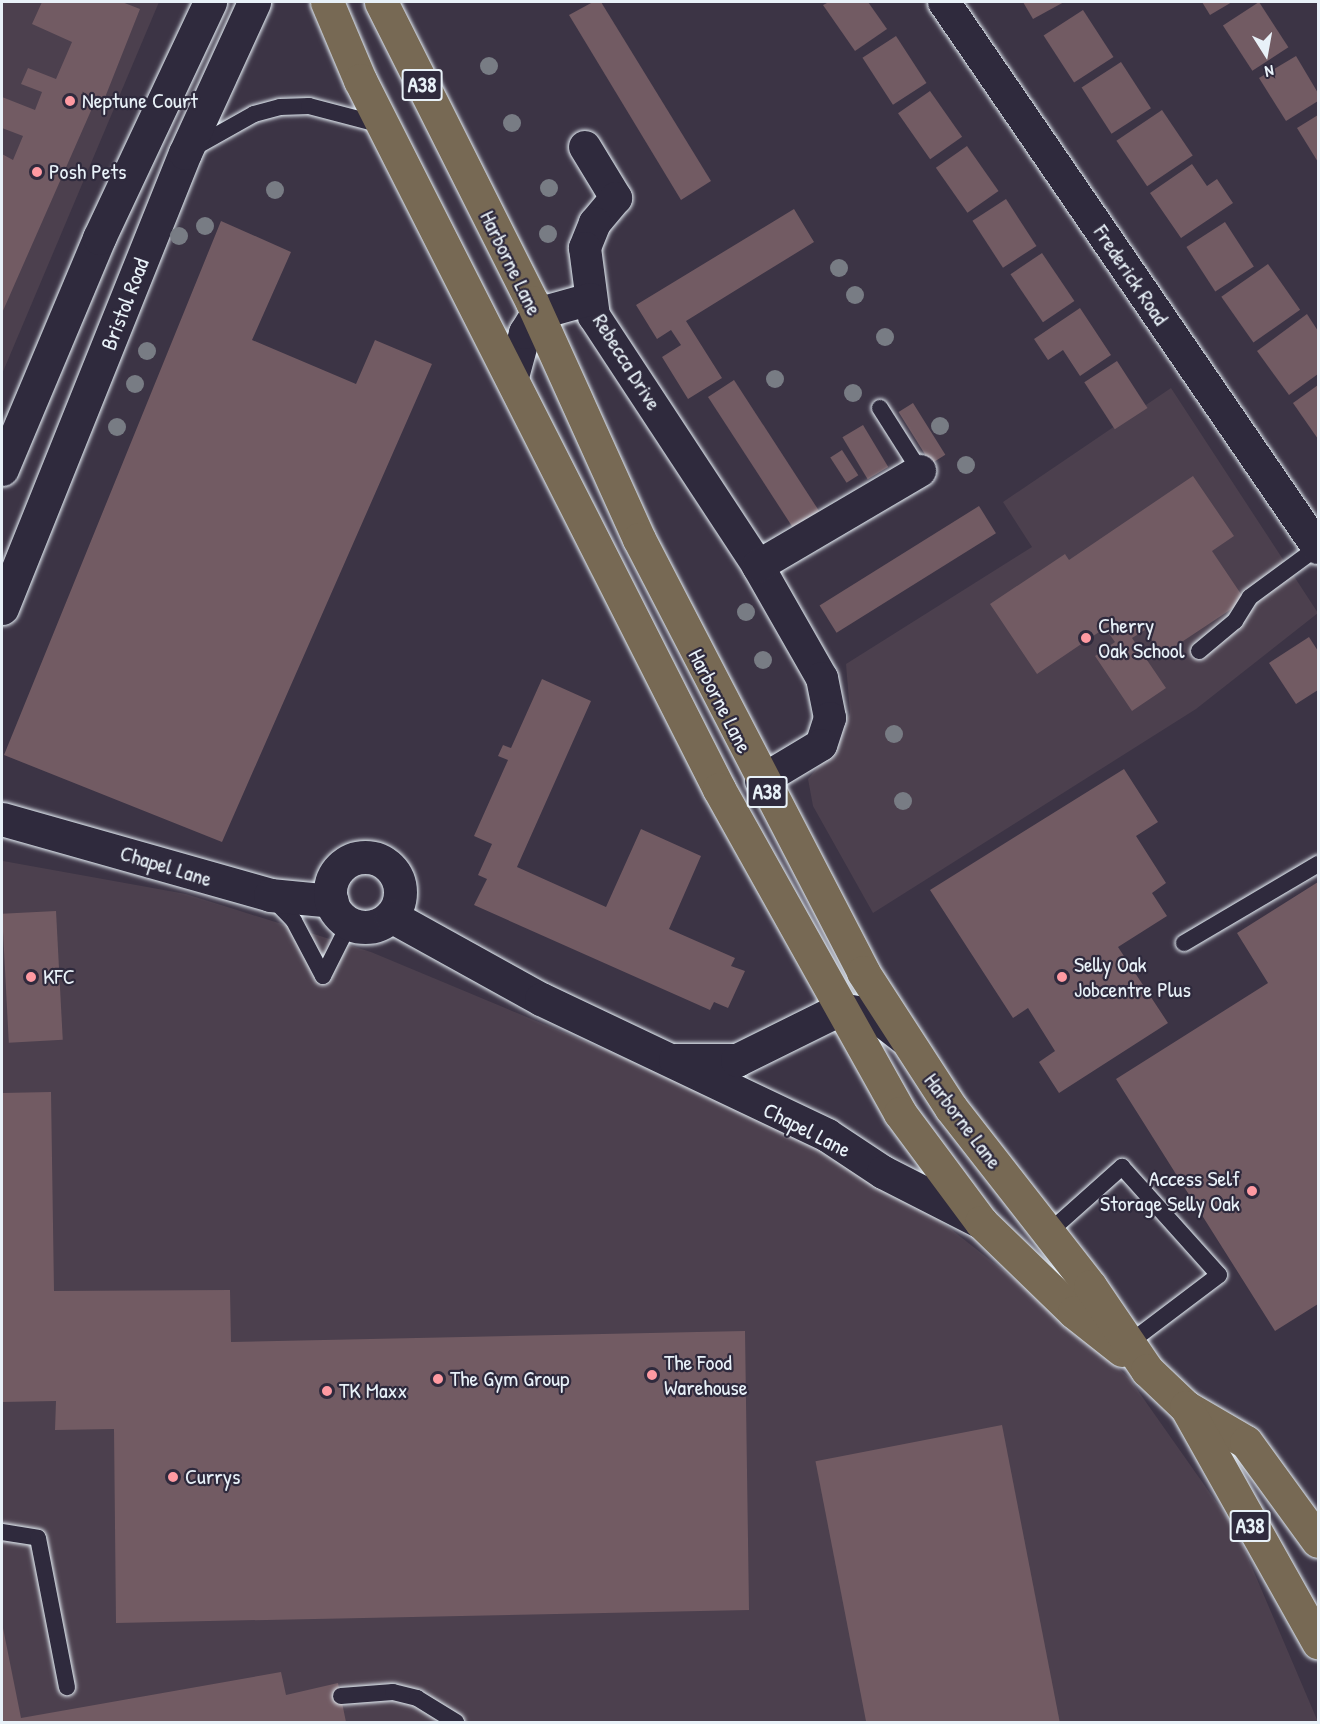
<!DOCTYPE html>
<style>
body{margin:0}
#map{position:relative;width:1320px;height:1724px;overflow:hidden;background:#3c3445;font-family:"Patrick Hand",sans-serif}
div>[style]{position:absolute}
.built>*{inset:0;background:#4c404e}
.building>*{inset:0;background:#725b63;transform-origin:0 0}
.roads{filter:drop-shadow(0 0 2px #e8f1f8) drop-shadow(0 0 2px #e8f1f8)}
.lane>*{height:16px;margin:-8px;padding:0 8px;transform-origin:8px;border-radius:8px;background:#2f2a3d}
.street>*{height:32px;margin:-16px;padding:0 16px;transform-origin:16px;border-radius:16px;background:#2f2a3d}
.secondary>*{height:33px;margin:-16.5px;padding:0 16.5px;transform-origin:16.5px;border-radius:16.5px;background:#2f2a3d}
.secondary>.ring{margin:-16.5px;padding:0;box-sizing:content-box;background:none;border:33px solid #2f2a3d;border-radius:50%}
.highway>*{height:33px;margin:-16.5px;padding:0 16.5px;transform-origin:16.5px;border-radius:16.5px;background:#776954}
.trees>*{width:18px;height:18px;margin:-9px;border-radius:50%;background:#787c84}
.dots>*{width:16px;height:16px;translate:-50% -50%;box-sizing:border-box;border:3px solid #2f2a3d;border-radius:50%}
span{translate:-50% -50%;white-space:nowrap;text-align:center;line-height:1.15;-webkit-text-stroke:4.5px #2f2a3d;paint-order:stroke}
.shield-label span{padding:2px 4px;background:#2f2a3d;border:2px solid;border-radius:4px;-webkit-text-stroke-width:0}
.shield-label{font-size:21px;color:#e8f1f8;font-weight:700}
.poi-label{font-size:22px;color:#e8f1f8}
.left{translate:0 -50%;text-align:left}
.right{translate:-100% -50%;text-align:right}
.street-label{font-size:22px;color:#e8f1f8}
.frame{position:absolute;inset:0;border:3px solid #e8f1f8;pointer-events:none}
.north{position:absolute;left:1236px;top:24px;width:60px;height:60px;-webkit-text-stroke:4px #2f2a3d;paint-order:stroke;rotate:169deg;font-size:16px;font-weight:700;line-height:24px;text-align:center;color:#e8f1f8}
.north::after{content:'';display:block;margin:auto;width:21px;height:27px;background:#e8f1f8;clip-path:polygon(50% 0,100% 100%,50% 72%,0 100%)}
</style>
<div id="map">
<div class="built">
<div style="clip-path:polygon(2px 2px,159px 2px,2px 374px)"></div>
<div style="clip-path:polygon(1171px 388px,1318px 613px,1196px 709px,873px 913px,813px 806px,808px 779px,838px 744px,850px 713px,846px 664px,1032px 547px,1003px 502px)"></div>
<div style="clip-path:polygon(3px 861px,186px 894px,371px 952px,752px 1111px,803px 1143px,886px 1178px,1070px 1323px,1129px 1378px,1236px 1530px,1318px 1722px,2px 1722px)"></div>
</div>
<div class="building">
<div style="clip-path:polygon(42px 2px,122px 2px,140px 9px,104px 100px,97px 97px,2px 313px,2px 154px,13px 160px,23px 136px,2px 128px,2px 97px,35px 110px,42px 92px,21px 84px,28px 68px,56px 79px,72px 42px,32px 24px)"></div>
<div style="clip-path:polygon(593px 2px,601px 2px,711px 181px,681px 200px,569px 15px)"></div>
<div style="clip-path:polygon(829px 2px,868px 2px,887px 29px,855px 51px,823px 5px)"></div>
<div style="clip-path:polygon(1023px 2px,1064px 2px,1033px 19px)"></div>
<div style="clip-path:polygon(1202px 2px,1232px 2px,1210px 15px)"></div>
<div style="left:1259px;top:2px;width:54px;height:43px;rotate:57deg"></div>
<div style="left:1083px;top:10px;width:56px;height:47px;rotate:57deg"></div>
<div style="left:896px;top:36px;width:56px;height:40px;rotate:57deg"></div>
<div style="clip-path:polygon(1296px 56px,1318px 93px,1318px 101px,1286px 121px,1259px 78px)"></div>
<div style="left:1121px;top:62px;width:55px;height:47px;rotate:57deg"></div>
<div style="left:930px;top:91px;width:56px;height:39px;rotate:55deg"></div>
<div style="left:1162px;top:110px;width:55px;height:55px;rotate:56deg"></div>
<div style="clip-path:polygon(1318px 115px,1318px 162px,1297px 128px)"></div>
<div style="left:967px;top:146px;width:55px;height:38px;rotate:55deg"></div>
<div style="clip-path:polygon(1192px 164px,1207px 186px,1217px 179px,1233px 203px,1181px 238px,1150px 193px)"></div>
<div style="left:1006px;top:199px;width:56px;height:40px;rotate:57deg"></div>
<div style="clip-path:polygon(794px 209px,814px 242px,686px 321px,722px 378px,688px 399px,662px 357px,681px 345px,671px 330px,657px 339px,636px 305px)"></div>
<div style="clip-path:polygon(221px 221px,291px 252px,252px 340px,356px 384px,375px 340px,432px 364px,222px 842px,4px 755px)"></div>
<div style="left:1225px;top:222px;width:53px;height:46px;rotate:57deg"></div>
<div style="left:1042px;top:253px;width:58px;height:38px;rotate:56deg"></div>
<div style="left:1268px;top:264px;width:56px;height:57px;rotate:55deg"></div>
<div style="clip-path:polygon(1080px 308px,1111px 355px,1080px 376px,1063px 350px,1048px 360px,1034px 339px)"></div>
<div style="clip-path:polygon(1307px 314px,1318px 331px,1318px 374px,1289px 395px,1257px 351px)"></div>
<div style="left:1117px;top:361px;width:56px;height:39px;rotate:57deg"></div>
<div style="left:734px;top:380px;width:158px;height:31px;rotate:57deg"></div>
<div style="clip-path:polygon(1318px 385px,1318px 439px,1293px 403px)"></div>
<div style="left:913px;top:403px;width:61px;height:17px;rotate:58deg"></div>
<div style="left:863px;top:425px;width:49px;height:24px;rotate:59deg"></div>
<div style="left:842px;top:450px;width:30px;height:14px;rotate:57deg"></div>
<div style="clip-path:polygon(1193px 476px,1234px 536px,1212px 551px,1245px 600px,1162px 655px,1145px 630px,1132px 638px,1166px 688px,1132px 711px,1095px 656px,1115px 642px,1105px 628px,1037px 674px,990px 604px,1065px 554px,1069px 560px)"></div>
<div style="left:979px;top:506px;width:32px;height:188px;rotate:58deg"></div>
<div style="clip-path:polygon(1309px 637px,1318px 651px,1318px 690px,1296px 704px,1269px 663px)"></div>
<div style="clip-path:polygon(542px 679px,591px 701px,517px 867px,606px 907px,641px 829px,701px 856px,669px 929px,735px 958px,731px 966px,745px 971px,728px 1008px,714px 1002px,710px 1010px,474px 905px,487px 879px,478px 875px,492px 844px,474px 836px,508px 760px,498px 756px,503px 745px,511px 748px)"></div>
<div style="clip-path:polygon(1124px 769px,1158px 822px,1136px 836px,1166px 883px,1152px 893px,1167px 916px,1118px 947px,1168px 1023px,1059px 1093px,1039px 1062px,1055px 1051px,1028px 1008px,1013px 1018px,930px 890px)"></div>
<div style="clip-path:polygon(1318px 882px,1318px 1304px,1275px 1331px,1116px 1079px,1268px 983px,1237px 933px)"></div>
<div style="left:56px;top:911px;width:129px;height:54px;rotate:87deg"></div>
<div style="clip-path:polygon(51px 1092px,54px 1291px,230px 1290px,231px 1342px,745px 1331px,749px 1610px,116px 1623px,114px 1429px,55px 1430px,56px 1401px,2px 1402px,2px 1093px)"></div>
<div style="left:1002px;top:1425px;width:303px;height:190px;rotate:79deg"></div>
<div style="clip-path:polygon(2px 1623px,21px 1718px,281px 1672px,286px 1695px,338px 1683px,346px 1722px,2px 1722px)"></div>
</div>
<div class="roads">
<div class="lane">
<div style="left:190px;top:150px;width:73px;rotate:-29.4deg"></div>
<div style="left:254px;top:114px;width:27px;rotate:-15deg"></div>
<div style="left:280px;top:107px;width:29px;rotate:-2deg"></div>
<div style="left:309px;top:106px;width:75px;rotate:14.6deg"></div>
<div style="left:880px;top:408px;width:75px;rotate:57.6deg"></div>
<div style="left:1199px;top:651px;width:47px;rotate:-39.8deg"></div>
<div style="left:1235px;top:621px;width:28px;rotate:-58deg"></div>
<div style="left:1250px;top:597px;width:84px;rotate:-36.3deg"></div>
<div style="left:271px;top:897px;width:33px;rotate:46deg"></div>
<div style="left:294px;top:921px;width:62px;rotate:62.2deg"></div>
<div style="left:1184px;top:943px;width:156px;rotate:-30.5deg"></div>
<div style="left:323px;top:976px;width:58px;rotate:-63.4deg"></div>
<div style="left:1049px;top:1232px;width:98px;rotate:-41.7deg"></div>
<div style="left:1122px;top:1167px;width:145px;rotate:48.1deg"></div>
<div style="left:1219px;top:1275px;width:113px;rotate:142.9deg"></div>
<div style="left:2px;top:1532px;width:36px;rotate:9deg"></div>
<div style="left:38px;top:1538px;width:152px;rotate:79deg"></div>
<div style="left:341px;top:1696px;width:52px;rotate:-4.4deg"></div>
<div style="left:393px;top:1692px;width:25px;rotate:14deg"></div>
<div style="left:417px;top:1698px;width:46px;rotate:31.6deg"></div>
</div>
<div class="street">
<div style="left:944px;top:2px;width:662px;rotate:55.59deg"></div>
<div style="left:585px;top:147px;width:60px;rotate:58.7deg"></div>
<div style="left:616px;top:198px;width:33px;rotate:130deg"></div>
<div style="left:595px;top:223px;width:27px;rotate:112deg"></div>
<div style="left:585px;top:248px;width:69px;rotate:82.5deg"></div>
<div style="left:594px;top:316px;width:299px;rotate:56.7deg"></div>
<div style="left:758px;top:566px;width:129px;rotate:60.3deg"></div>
<div style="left:822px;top:678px;width:41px;rotate:78.7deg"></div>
<div style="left:830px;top:718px;width:28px;rotate:108deg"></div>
<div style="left:821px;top:745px;width:70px;rotate:149deg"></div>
<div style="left:513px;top:377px;width:46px;rotate:-74.7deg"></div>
<div style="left:525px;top:333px;width:22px;rotate:-58deg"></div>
<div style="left:537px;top:314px;width:56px;rotate:-15.5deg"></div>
<div style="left:758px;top:566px;width:188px;rotate:-30.4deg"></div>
</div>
<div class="secondary">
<div style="left:2px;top:469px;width:251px;rotate:-67.2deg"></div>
<div style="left:99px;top:238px;width:261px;rotate:-64.8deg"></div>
<div style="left:2px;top:608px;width:490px;rotate:-68.1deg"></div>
<div style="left:185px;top:153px;width:166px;rotate:-65.4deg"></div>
<div style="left:2px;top:819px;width:279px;rotate:15.8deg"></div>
<div style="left:270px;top:895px;width:62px;rotate:5.5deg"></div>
<div class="ring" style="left:330px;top:857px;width:37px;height:37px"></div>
<div style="left:391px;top:916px;width:171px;rotate:29deg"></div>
<div style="left:541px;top:999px;width:317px;rotate:25.4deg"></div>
<div style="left:827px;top:1135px;width:67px;rotate:33.5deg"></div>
<div style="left:883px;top:1172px;width:110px;rotate:27deg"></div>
<div style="left:675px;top:1060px;width:62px"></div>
<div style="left:737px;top:1060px;width:115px;rotate:-26.3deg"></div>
<div style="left:840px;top:1009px;width:36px;rotate:10deg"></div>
<div style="left:875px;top:1015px;width:37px;rotate:38deg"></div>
</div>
<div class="highway">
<div style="left:327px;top:2px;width:85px;rotate:67.1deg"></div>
<div style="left:360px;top:80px;width:795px;rotate:63.14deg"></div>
<div style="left:719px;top:789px;width:371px;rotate:60.8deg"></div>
<div style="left:900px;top:1113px;width:136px;rotate:53.4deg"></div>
<div style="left:981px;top:1222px;width:129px;rotate:44.1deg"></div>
<div style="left:1074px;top:1312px;width:61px;rotate:38.4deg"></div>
<div style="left:381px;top:2px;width:336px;rotate:63.3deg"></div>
<div style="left:532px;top:302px;width:260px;rotate:65.7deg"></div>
<div style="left:639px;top:539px;width:488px;rotate:62.6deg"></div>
<div style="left:863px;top:972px;width:162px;rotate:57.1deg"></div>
<div style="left:951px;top:1108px;width:226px;rotate:52deg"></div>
<div style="left:1090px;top:1286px;width:102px;rotate:55.8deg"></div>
<div style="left:1147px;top:1370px;width:54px;rotate:43.5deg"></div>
<div style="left:1186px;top:1407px;width:69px;rotate:30.3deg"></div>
<div style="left:1246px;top:1442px;width:122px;rotate:54deg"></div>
<div style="left:1186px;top:1407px;width:270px;rotate:60.7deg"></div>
</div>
</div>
<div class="trees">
<div style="left:489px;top:66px"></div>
<div style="left:512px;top:123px"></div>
<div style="left:549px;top:188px"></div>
<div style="left:275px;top:190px"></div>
<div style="left:205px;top:226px"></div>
<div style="left:548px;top:234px"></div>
<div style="left:179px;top:236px"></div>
<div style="left:839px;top:268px"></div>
<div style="left:855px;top:295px"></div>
<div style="left:885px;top:337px"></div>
<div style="left:147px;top:351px"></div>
<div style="left:775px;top:379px"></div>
<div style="left:135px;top:384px"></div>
<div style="left:853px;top:393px"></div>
<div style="left:940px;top:426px"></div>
<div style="left:117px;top:427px"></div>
<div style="left:966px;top:465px"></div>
<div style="left:746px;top:612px"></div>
<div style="left:763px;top:660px"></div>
<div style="left:894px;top:734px"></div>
<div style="left:903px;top:801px"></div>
</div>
<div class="dots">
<div style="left:70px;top:101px;background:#ff9aa2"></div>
<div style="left:37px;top:172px;background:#ff9aa2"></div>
<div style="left:1086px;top:638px;background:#ff9aa2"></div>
<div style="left:31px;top:977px;background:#ff9aa2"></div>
<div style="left:1062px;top:977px;background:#ff9aa2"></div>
<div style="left:1252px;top:1191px;background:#ff9aa2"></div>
<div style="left:652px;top:1375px;background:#ff9aa2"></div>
<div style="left:438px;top:1379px;background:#ff9aa2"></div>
<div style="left:327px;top:1391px;background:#ff9aa2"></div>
<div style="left:173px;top:1477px;background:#ff9aa2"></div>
</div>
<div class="shield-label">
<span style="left:422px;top:85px">A38</span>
<span style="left:767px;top:792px">A38</span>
<span style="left:1250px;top:1526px">A38</span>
</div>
<div class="poi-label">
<span class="left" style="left:82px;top:101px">Neptune Court</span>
<span class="left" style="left:49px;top:172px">Posh Pets</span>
<span class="left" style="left:1098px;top:638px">Cherry<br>Oak School</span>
<span class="left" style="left:1074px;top:977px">Selly Oak<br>Jobcentre Plus</span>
<span class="left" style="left:43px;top:977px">KFC</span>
<span class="right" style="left:1240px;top:1191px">Access Self<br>Storage Selly Oak</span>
<span class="left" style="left:664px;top:1375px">The Food<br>Warehouse</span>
<span class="left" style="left:450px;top:1379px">The Gym Group</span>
<span class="left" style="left:339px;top:1391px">TK Maxx</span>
<span class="left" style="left:185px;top:1477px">Currys</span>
</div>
<div class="street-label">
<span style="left:511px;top:263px;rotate:64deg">Harborne Lane</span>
<span style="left:1131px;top:275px;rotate:56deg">Frederick Road</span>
<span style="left:125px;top:304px;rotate:-69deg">Bristol Road</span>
<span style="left:627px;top:362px;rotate:58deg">Rebecca Drive</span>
<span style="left:720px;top:701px;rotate:63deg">Harborne Lane</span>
<span style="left:166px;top:866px;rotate:17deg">Chapel Lane</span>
<span style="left:963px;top:1121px;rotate:53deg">Harborne Lane</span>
<span style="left:807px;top:1130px;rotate:27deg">Chapel Lane</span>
</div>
<div class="frame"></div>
<div class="north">N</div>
</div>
